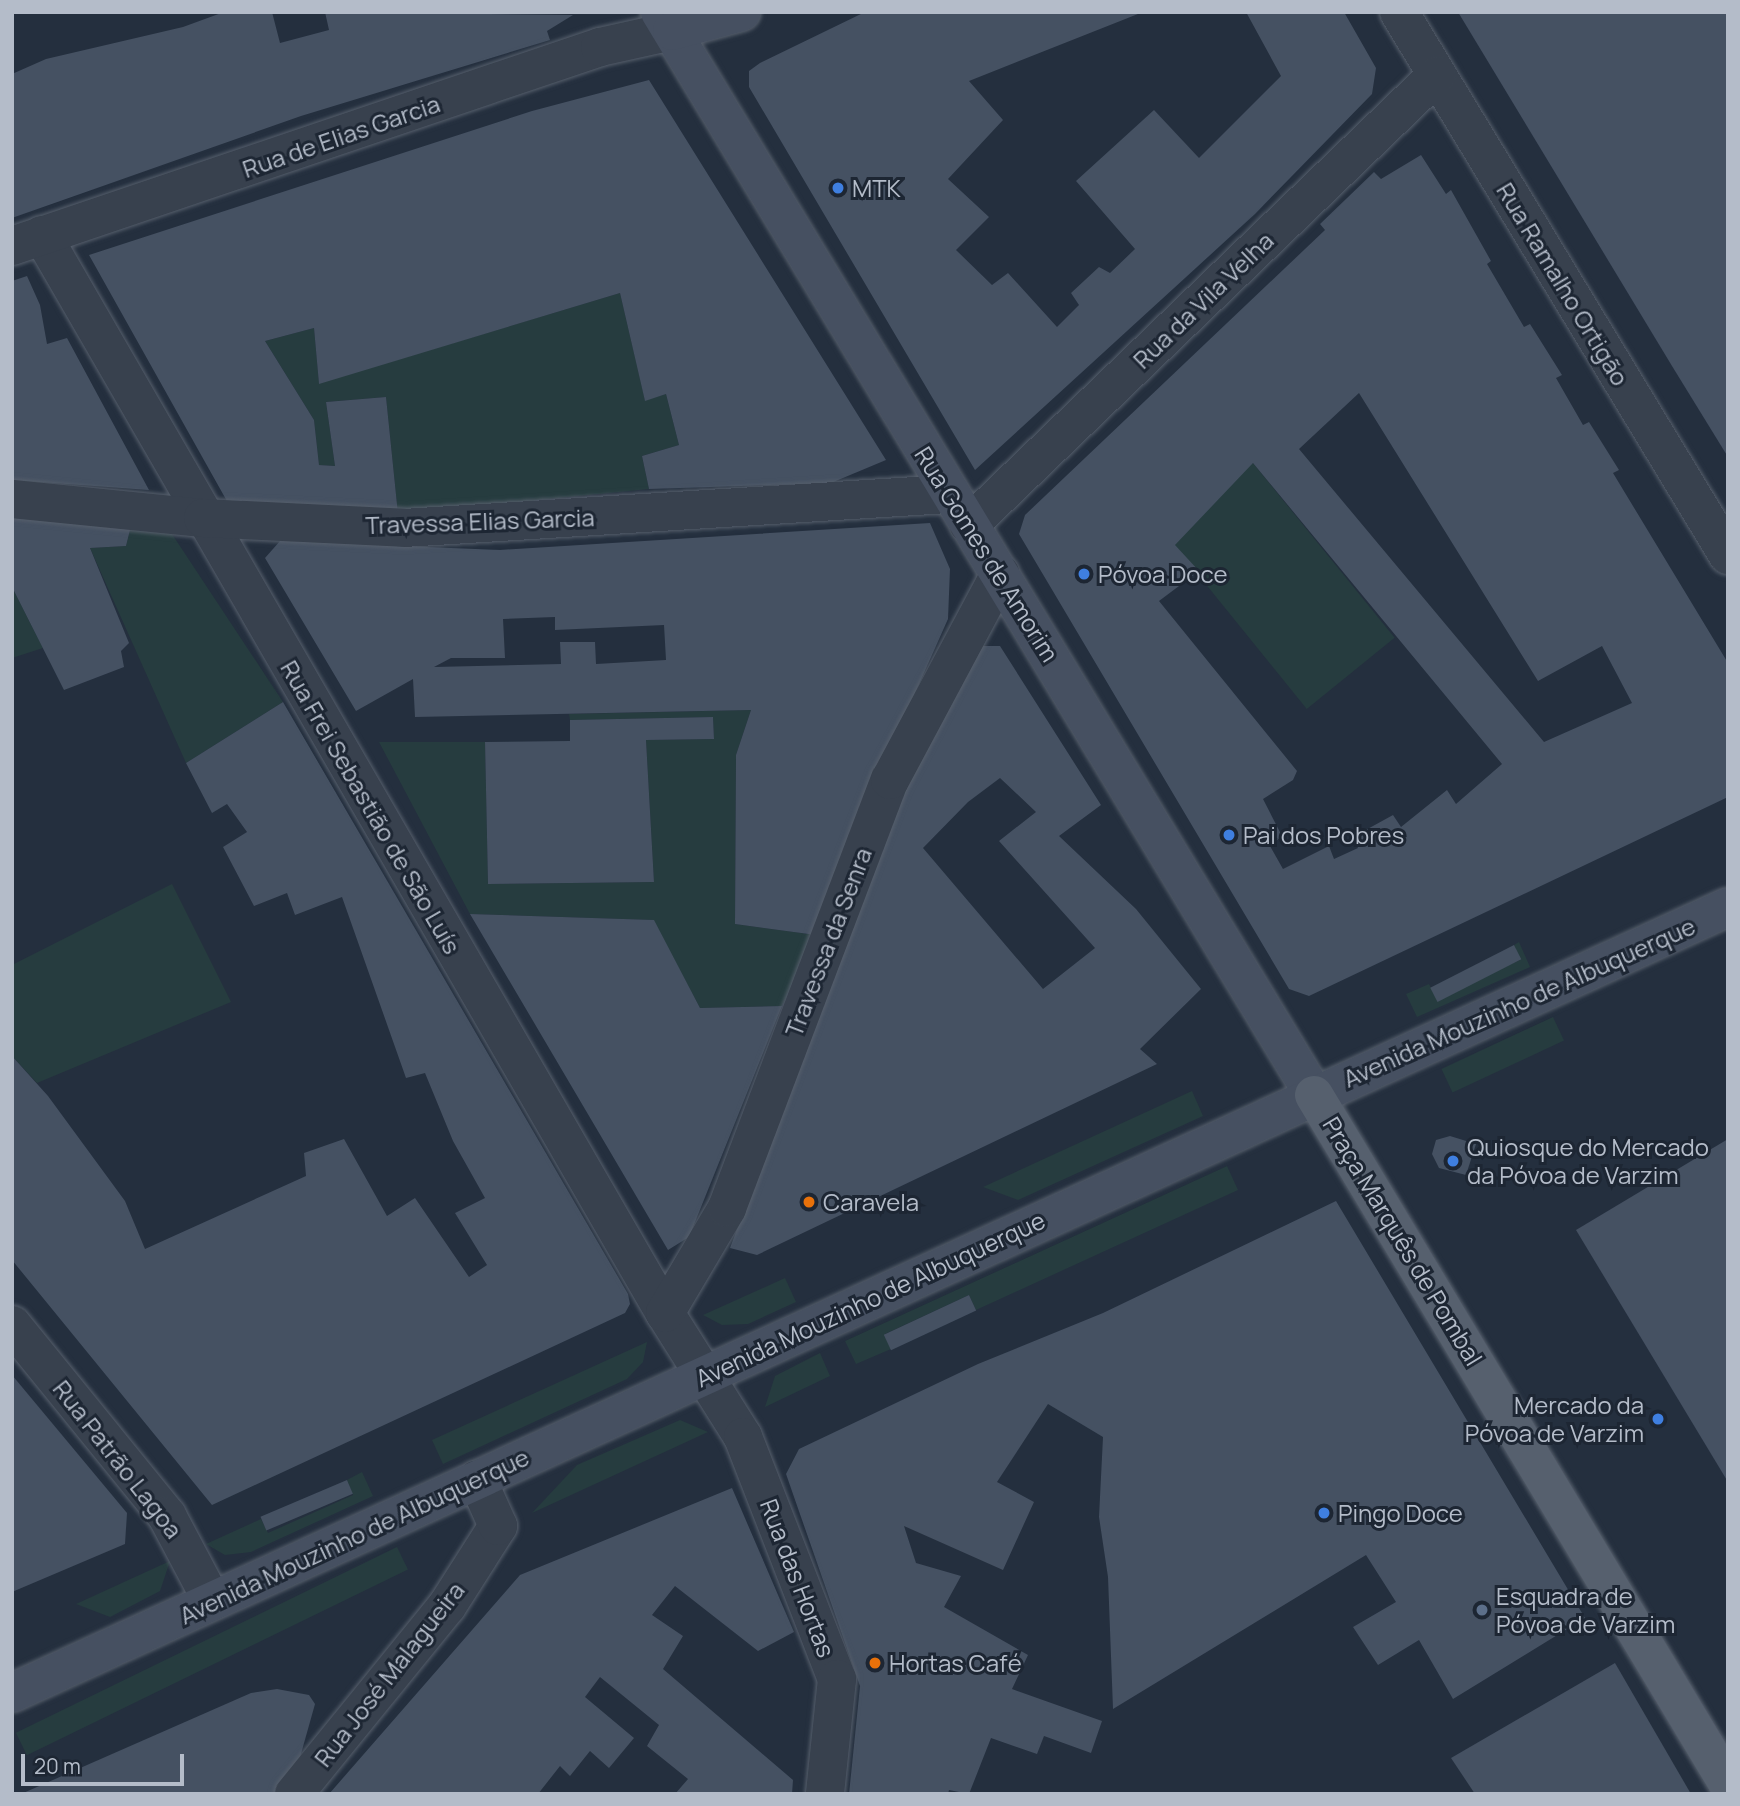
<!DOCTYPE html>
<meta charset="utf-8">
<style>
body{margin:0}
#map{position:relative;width:1740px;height:1806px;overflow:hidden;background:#242f3e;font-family:Manrope,sans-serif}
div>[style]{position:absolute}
.green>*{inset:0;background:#263c3f;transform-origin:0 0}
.building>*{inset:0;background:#455162;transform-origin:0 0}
.roads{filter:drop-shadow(0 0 2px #565f6c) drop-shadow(0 0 2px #565f6c)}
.street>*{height:38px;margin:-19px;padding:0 19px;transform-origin:19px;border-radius:19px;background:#38414e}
.secondary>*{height:38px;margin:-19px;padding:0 19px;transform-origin:19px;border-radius:19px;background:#465061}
.primary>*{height:38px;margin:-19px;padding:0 19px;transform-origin:19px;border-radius:19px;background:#56606e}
.dots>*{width:19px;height:19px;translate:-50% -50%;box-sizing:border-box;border:4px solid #1d2633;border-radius:50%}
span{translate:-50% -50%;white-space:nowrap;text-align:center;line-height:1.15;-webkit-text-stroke:6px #1d2633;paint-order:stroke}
.street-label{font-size:24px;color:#b4bcc9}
.poi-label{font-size:24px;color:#b4bcc9}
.left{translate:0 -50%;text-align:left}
.right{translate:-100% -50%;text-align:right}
.frame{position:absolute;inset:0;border:14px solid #b4bcc9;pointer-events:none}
.scale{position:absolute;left:21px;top:1754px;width:163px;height:32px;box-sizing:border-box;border:4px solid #b4bcc9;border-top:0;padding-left:9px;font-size:21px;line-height:24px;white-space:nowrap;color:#b4bcc9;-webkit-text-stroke:5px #1d2633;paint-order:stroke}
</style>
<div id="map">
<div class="green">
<div style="clip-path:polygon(620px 293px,645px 400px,666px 394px,679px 445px,642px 456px,649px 489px,398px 514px,386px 397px,326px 402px,335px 466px,319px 465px,314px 420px,265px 341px,314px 328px,319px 383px)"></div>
<div style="left:1253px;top:463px;width:225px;height:113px;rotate:51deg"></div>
<div style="clip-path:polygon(131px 526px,170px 531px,283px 702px,186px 763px,90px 548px,126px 546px)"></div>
<div style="clip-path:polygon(12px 587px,43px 648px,12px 658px)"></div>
<div style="clip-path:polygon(751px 710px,736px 755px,735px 924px,816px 935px,782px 1006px,700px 1008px,653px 920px,470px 914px,379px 742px,485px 742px,488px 884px,654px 882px,646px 740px,714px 739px,713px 717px,570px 720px,569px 714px)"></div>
<div style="clip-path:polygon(172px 884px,231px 1002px,37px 1083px,12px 1056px,12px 965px)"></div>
<div style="clip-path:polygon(1519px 942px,1530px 967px,1417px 1017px,1406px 994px,1429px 984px,1436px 998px,1520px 960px,1514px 945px)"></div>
<div style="left:1553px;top:1017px;width:26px;height:123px;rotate:65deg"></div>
<div style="clip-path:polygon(1192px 1091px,1203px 1116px,1018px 1200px,983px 1187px)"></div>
<div style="clip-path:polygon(1227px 1166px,1238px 1190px,976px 1310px,969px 1295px,885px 1334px,891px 1349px,856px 1364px,845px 1341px)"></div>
<div style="clip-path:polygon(785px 1278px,796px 1302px,748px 1324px,722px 1325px,703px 1315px)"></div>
<div style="clip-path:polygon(647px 1342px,643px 1362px,627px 1379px,443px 1464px,432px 1440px)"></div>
<div style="clip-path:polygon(820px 1353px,830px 1376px,765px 1407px,775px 1376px)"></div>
<div style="clip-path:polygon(680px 1420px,708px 1432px,532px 1513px,577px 1465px)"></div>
<div style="clip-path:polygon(362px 1472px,373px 1496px,251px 1552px,225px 1555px,206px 1544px,261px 1519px,268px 1533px,353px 1495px,347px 1480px)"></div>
<div style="left:397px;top:1547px;width:25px;height:424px;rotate:64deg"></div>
<div style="clip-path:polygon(170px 1561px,160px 1591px,110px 1617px,76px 1604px)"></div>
</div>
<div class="building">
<div style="clip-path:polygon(224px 12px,272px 12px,280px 43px,329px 30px,325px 12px,573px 15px,547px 31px,550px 40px,301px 116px,12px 218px,12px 74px,46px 59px,183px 27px)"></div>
<div style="clip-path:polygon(865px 12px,1143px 12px,969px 81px,1003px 120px,948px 179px,989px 217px,956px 250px,992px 285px,1008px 273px,1057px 327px,1079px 305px,1071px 293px,1099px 267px,1110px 273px,1135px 249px,1076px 181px,1154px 110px,1199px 158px,1281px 76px,1246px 12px,1344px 12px,1376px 68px,1372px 94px,1255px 214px,975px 470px,749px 87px,749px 71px,760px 63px)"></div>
<div style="clip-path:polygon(1458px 12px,1728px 12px,1728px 457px,1672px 366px)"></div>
<div style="clip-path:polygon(649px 80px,886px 460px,831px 483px,649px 489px,642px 456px,679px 445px,666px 394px,645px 401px,620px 293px,319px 384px,314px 328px,265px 341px,314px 420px,319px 465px,335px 466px,326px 402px,386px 397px,398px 514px,228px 503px,89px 255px,532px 111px)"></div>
<div style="clip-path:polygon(evenodd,1421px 155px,1446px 194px,1451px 190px,1491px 261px,1487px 264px,1524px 327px,1530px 324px,1562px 375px,1556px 378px,1583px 425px,1589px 422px,1619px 470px,1613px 473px,1728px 663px,1728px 797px,1309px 996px,1289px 989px,1019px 534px,1025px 515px,1325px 230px,1320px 224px,1374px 172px,1381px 179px,1421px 155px,1359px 393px,1538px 681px,1602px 646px,1632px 703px,1544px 742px,1299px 449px,1359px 393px,1421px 155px,1253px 463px,1502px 764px,1456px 804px,1447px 790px,1401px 827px,1393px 815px,1353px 837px,1358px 848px,1334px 859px,1329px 846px,1283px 869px,1270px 846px,1282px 836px,1263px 799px,1293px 780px,1297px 771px,1159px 601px,1199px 571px,1175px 545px,1253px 463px)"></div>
<div style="clip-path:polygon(27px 276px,40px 305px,47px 344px,67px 338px,149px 490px,12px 480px,12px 281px)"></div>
<div style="clip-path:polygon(12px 517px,131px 526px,126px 546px,90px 548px,129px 643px,121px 651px,124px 667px,64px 690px,12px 587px)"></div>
<div style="clip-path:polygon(evenodd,930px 523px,950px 569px,948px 619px,855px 828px,816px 935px,735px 924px,736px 755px,751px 710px,415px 717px,413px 679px,356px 711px,265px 558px,280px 541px,500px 550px,930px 523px,555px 617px,555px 630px,664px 625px,666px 660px,596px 664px,595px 642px,560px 642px,561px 664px,434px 667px,451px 658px,505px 658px,503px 619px,555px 617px)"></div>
<div style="clip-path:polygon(evenodd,977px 646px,1000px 646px,1101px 805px,1059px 836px,1136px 909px,1201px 989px,1140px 1049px,1157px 1064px,757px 1255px,730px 1248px,893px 811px,977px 646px,1000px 778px,1036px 812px,999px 841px,1095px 948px,1043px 989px,923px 848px,968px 802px,1000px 778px)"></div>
<div style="clip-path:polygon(283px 702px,628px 1294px,630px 1304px,625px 1313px,212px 1505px,12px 1260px,12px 1056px,48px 1096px,125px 1201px,145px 1249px,306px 1176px,304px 1153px,344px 1139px,387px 1216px,415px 1198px,469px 1277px,487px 1265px,455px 1213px,485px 1198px,453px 1141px,425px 1073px,406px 1078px,342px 897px,295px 915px,287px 893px,254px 906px,223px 847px,247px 832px,227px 804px,212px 813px,186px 763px)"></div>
<div style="clip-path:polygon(713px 717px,714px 739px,646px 740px,654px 882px,488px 884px,485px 742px,570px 741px,570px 720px)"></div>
<div style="clip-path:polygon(470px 914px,654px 920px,700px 1008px,782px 1006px,689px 1237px,668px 1250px)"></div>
<div style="left:1514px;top:945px;width:16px;height:94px;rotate:63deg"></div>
<div style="clip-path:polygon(1450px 1136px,1476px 1144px,1466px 1175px,1439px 1168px,1432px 1154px,1436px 1140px)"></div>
<div style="clip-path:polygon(1728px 1139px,1728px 1482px,1576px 1230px)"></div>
<div style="clip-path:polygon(1336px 1201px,1585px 1618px,1453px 1699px,1419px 1640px,1378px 1665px,1353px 1627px,1396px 1602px,1366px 1555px,1113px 1709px,1108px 1577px,1099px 1517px,1103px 1437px,1048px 1404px,997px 1482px,1034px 1502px,1003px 1570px,904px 1526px,916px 1563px,961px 1576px,944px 1607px,1028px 1655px,1012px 1689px,1102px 1721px,1091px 1753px,1044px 1736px,1037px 1754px,991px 1738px,969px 1794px,949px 1790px,948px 1794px,849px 1794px,860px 1686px,786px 1474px,799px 1449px,978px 1364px,1103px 1313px)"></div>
<div style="left:969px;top:1295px;width:17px;height:94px;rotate:65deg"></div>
<div style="clip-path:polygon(12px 1375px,127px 1513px,125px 1544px,12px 1592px)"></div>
<div style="left:347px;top:1480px;width:15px;height:94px;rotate:67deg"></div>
<div style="clip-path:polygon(732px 1488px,794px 1632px,758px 1651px,675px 1586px,652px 1615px,683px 1636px,663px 1669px,793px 1780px,792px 1794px,675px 1794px,688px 1779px,647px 1746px,659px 1725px,600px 1677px,585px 1697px,634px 1738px,609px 1768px,590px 1751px,570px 1776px,560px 1766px,538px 1794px,329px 1794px,520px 1575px)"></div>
<div style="clip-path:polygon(1615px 1663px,1691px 1794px,1475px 1794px,1451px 1758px)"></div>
<div style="clip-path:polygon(277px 1689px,309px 1695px,315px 1704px,299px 1761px,273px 1794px,21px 1794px,251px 1693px)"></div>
</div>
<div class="roads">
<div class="street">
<div style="left:1399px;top:12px;width:635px;rotate:58.79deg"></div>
<div style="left:42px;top:235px;width:1245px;rotate:59.98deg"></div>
<div style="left:665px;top:1313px;width:146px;rotate:57.8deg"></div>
<div style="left:743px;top:1437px;width:260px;rotate:68.8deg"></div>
<div style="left:837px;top:1679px;width:116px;rotate:96deg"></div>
<div style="left:12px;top:246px;width:621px;rotate:-18.7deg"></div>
<div style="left:600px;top:47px;width:74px;rotate:-12.5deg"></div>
<div style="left:12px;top:499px;width:192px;rotate:5.7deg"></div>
<div style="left:203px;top:518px;width:201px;rotate:2.8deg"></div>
<div style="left:404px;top:528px;width:545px;rotate:-3.58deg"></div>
<div style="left:969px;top:525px;width:649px;rotate:-43.88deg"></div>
<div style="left:665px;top:1313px;width:122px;rotate:-59.4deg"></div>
<div style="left:727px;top:1208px;width:458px;rotate:-69.2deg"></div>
<div style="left:890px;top:780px;width:234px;rotate:-61.9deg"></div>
<div style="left:12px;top:1325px;width:246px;rotate:50.9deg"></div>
<div style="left:167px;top:1516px;width:96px;rotate:62.1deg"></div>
<div style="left:294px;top:1794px;width:242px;rotate:-50.9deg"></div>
<div style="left:447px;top:1606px;width:95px;rotate:-57.5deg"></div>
<div style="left:498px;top:1526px;width:51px;rotate:-114.1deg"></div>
</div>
<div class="secondary">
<div style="left:660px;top:12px;width:1265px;rotate:58.87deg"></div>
<div style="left:672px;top:31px;width:72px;rotate:-15.4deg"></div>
<div style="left:12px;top:1693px;width:1887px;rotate:-24.61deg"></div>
</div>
<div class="primary">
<div style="left:1314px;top:1095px;width:804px;rotate:59deg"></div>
</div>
</div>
<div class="dots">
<div style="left:838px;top:188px;background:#3f7fe0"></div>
<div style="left:1084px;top:574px;background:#3f7fe0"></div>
<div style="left:1229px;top:835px;background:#3f7fe0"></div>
<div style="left:1453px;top:1161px;background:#3f7fe0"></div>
<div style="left:809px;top:1202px;background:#e8710a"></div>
<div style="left:1658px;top:1419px;background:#3f7fe0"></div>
<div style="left:1324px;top:1513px;background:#3f7fe0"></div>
<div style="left:1482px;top:1610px;background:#5c6f8a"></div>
<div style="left:875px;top:1663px;background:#e8710a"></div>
</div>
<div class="street-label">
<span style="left:341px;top:136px;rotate:-19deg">Rua de Elias Garcia</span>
<span style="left:1563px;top:284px;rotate:59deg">Rua Ramalho Ortigão</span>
<span style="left:1203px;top:300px;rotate:-44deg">Rua da Vila Velha</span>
<span style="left:480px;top:521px;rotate:-2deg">Travessa Elias Garcia</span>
<span style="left:987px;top:554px;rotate:58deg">Rua Gomes de Amorim</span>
<span style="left:371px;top:807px;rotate:60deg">Rua Frei Sebastião de São Luís</span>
<span style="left:828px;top:942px;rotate:-69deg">Travessa da Senra</span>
<span style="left:1519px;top:1002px;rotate:-24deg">Avenida Mouzinho de Albuquerque</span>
<span style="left:1403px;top:1241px;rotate:59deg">Praça Marquês de Pombal</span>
<span style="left:870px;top:1299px;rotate:-25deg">Avenida Mouzinho de Albuquerque</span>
<span style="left:118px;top:1459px;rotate:52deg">Rua Patrão Lagoa</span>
<span style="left:354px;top:1536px;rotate:-25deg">Avenida Mouzinho de Albuquerque</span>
<span style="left:798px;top:1578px;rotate:69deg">Rua das Hortas</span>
<span style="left:389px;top:1674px;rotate:-52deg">Rua José Malagueira</span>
</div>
<div class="poi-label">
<span class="left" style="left:852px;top:188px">MTK</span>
<span class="left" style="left:1098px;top:574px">Póvoa Doce</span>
<span class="left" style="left:1243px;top:835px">Pai dos Pobres</span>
<span class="left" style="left:1467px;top:1161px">Quiosque do Mercado<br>da Póvoa de Varzim</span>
<span class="left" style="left:823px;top:1202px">Caravela</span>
<span class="right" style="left:1644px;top:1419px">Mercado da<br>Póvoa de Varzim</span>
<span class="left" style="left:1338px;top:1513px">Pingo Doce</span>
<span class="left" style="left:1496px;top:1610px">Esquadra de<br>Póvoa de Varzim</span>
<span class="left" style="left:889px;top:1663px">Hortas Café</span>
</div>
<div class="frame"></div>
<div class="scale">20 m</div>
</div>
